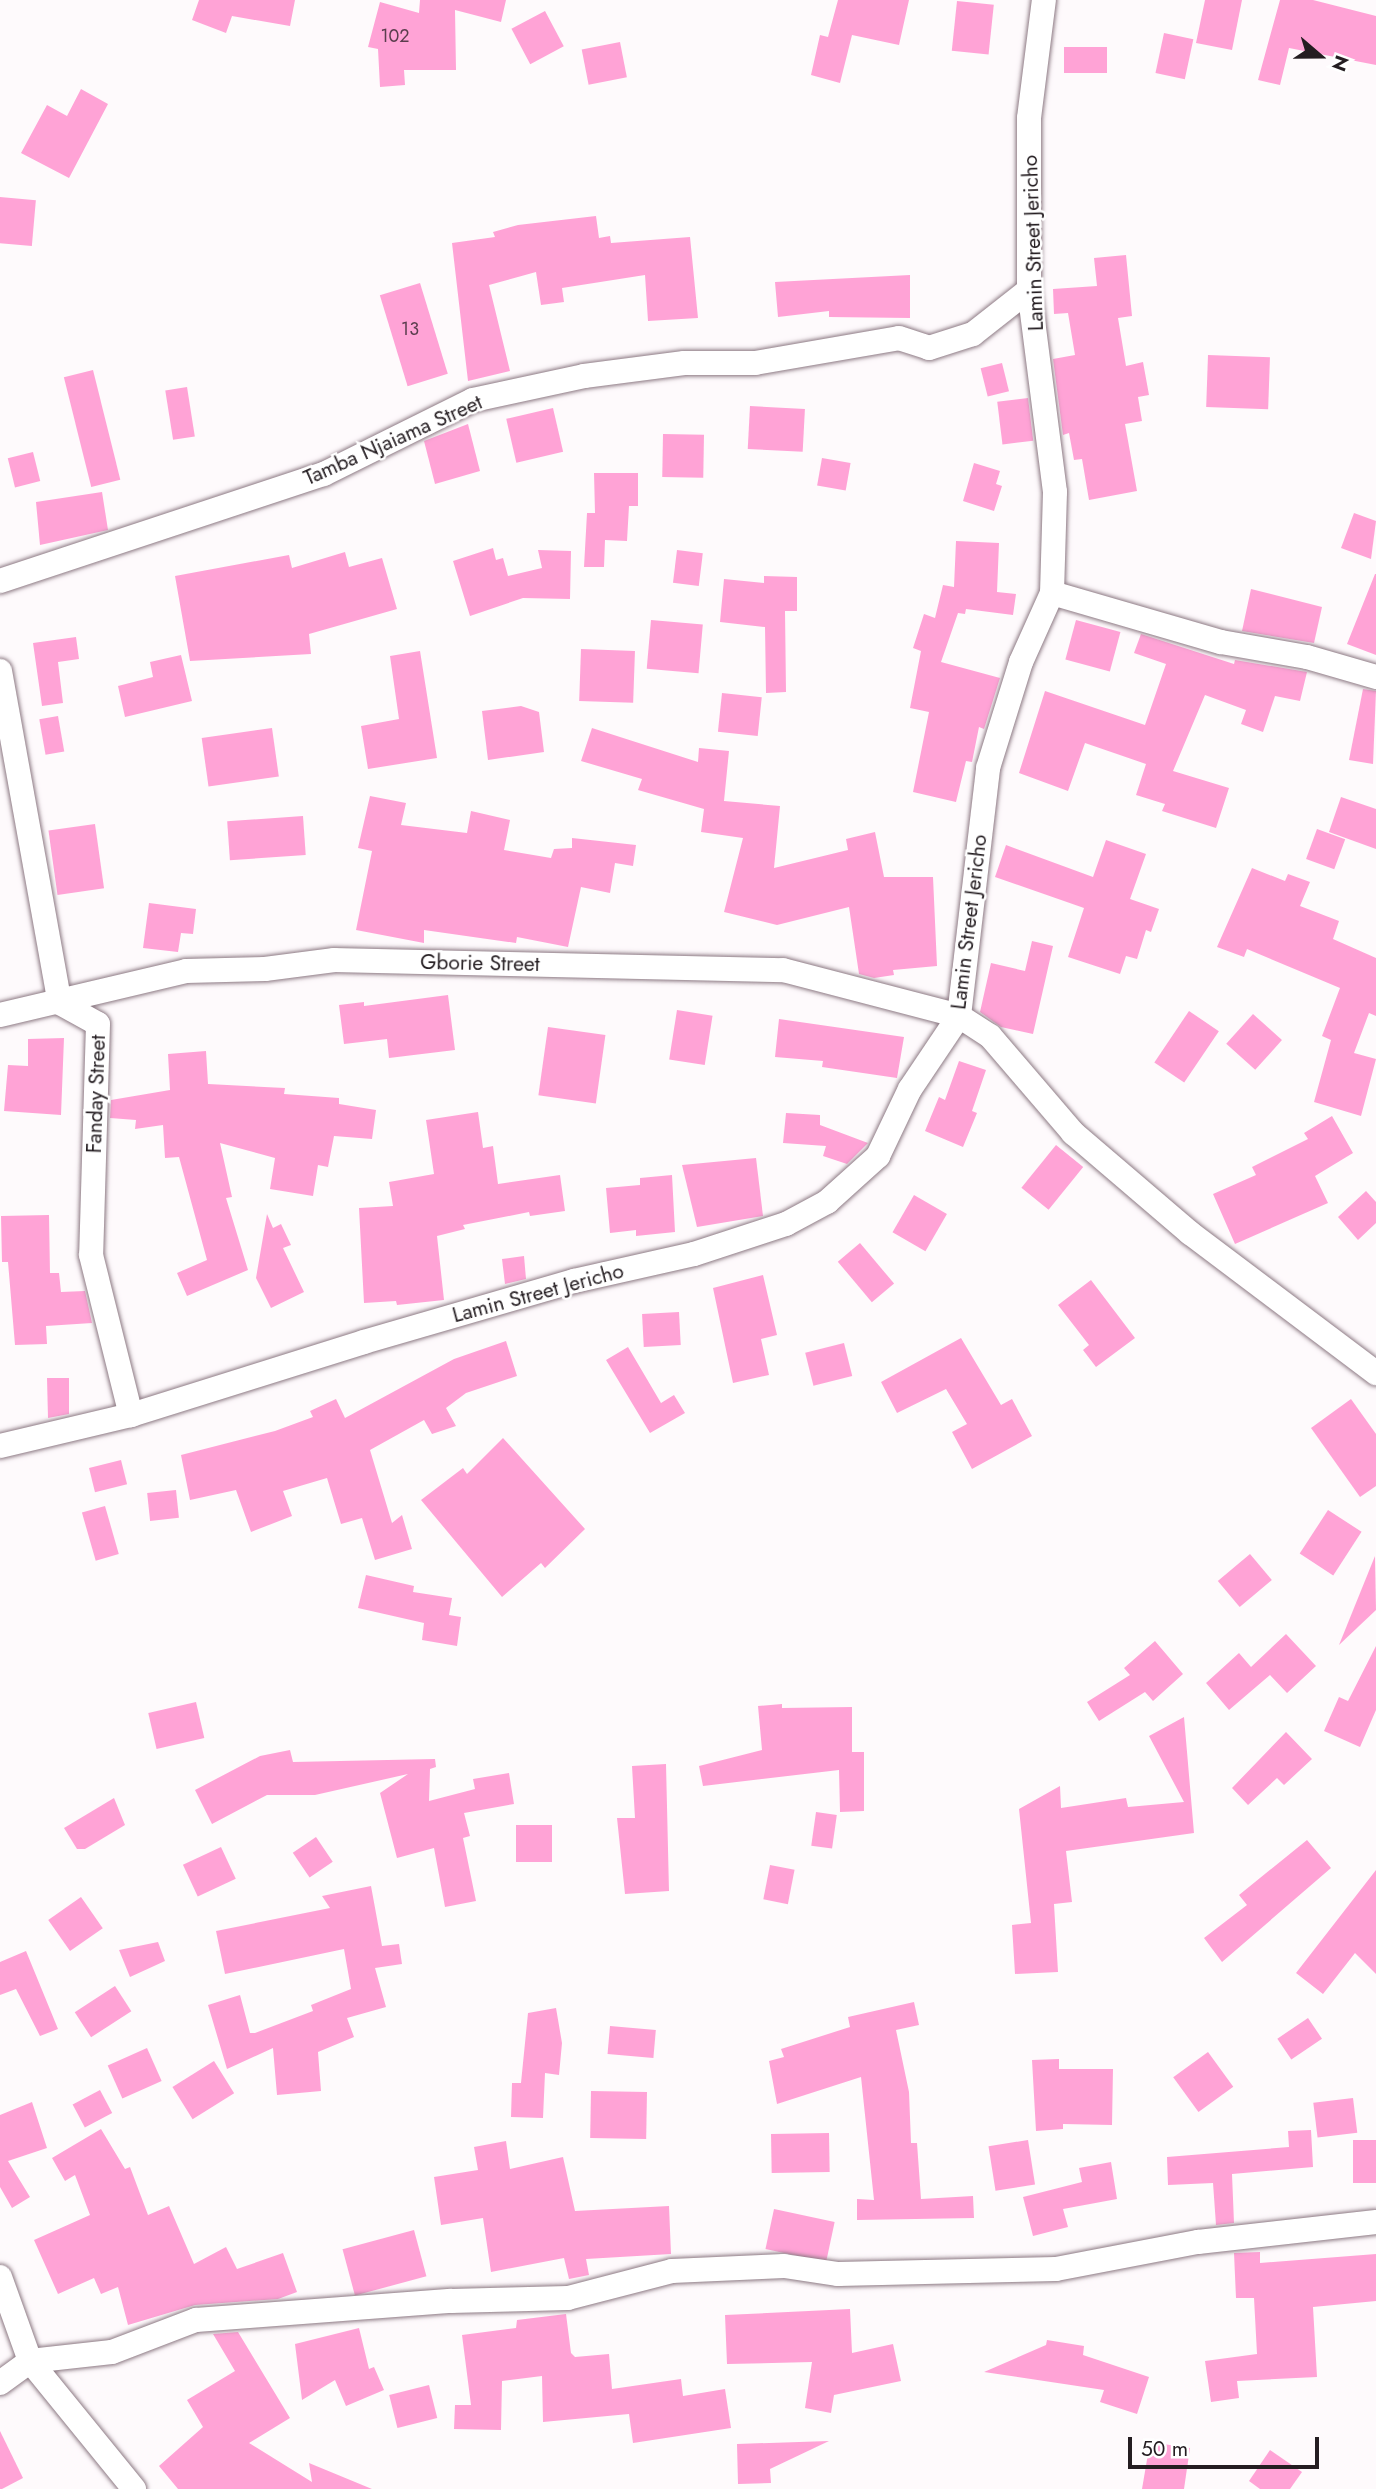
<!DOCTYPE html>
<style>
body{margin:0}
#map{position:relative;width:1376px;height:2489px;overflow:hidden;background:#fefafc;font-family:Jost,sans-serif}
div>[style]{position:absolute}
.building>*{inset:0;background:#ffa3d6;transform-origin:0 0}
.roads{filter:drop-shadow(0 0 2px #8d7a84) drop-shadow(0 0 2px #8d7a84)}
.minor>*{height:24px;margin:-12px;padding:0 12px;transform-origin:12px;border-radius:12px;background:#fff}
span{translate:-50% -50%;white-space:nowrap;text-align:center;line-height:1.15;-webkit-text-stroke:5px #fff;paint-order:stroke}
.number-label{font-size:18px;color:#5b3e4e}
.number-label span{-webkit-text-stroke-width:0}
.street-label{font-size:21px;color:#241d21}
.north{position:absolute;left:1285px;top:21px;width:70px;height:70px;-webkit-text-stroke:5px #fff;paint-order:stroke;rotate:110deg;font-size:19px;font-weight:700;line-height:28px;text-align:center;color:#241d21}
.north::after{content:'';display:block;margin:auto;width:24px;height:32px;background:#241d21;clip-path:polygon(50% 0,100% 100%,50% 72%,0 100%)}
.scale{position:absolute;left:1128px;top:2437px;width:191px;height:32px;box-sizing:border-box;border:4px solid #241d21;border-top:0;padding-left:9px;font-size:21px;line-height:24px;white-space:nowrap;color:#241d21;-webkit-text-stroke:5px #fff;paint-order:stroke}
</style>
<div id="map">
<div class="building">
<div style="clip-path:polygon(199px 0,295px 0,290px 26px,232px 16px,226px 33px,192px 20px)"></div>
<div style="clip-path:polygon(420px 0,506px 0,501px 22px,455px 10px,456px 70px,404px 70px,405px 85px,380px 87px,378px 49px,368px 47px,380px 2px,419px 13px)"></div>
<div style="clip-path:polygon(838px 0,909px 0,899px 45px,852px 35px,840px 83px,811px 75px,820px 35px,828px 37px)"></div>
<div style="clip-path:polygon(1205px 0,1242px 0,1232px 50px,1196px 43px)"></div>
<div style="clip-path:polygon(1280px 0,1313px 0,1376px 16px,1376px 65px,1289px 48px,1280px 85px,1258px 80px)"></div>
<div style="left:957px;top:1px;width:37px;height:50px;rotate:6deg"></div>
<div style="left:545px;top:11px;width:40px;height:38px;rotate:62deg"></div>
<div style="left:1164px;top:33px;width:30px;height:41px;rotate:12deg"></div>
<div style="left:620px;top:42px;width:36px;height:39px;rotate:79deg"></div>
<div style="left:1064px;top:47px;width:43px;height:26px"></div>
<div style="clip-path:polygon(81px 89px,108px 104px,69px 178px,21px 153px,47px 105px,67px 116px)"></div>
<div style="left:0;top:197px;width:36px;height:46px;rotate:5deg"></div>
<div style="clip-path:polygon(596px 216px,599px 238px,610px 236px,611px 243px,690px 237px,698px 318px,648px 321px,645px 275px,562px 288px,564px 302px,541px 305px,536px 272px,489px 285px,510px 371px,468px 381px,452px 243px,495px 237px,493px 232px,518px 225px)"></div>
<div style="clip-path:polygon(1126px 255px,1132px 316px,1118px 318px,1126px 366px,1143px 362px,1149px 395px,1138px 397px,1142px 421px,1125px 424px,1137px 491px,1089px 500px,1082px 459px,1074px 460px,1069px 433px,1063px 435px,1053px 359px,1075px 355px,1068px 313px,1054px 314px,1053px 289px,1097px 286px,1094px 258px)"></div>
<div style="clip-path:polygon(910px 275px,910px 318px,829px 317px,829px 311px,778px 317px,775px 282px)"></div>
<div style="left:420px;top:283px;width:95px;height:42px;rotate:73deg"></div>
<div style="left:1208px;top:355px;width:62px;height:52px;rotate:2deg"></div>
<div style="left:1002px;top:363px;width:29px;height:22px;rotate:76deg"></div>
<div style="left:93px;top:370px;width:113px;height:30px;rotate:76deg"></div>
<div style="left:187px;top:387px;width:50px;height:22px;rotate:81deg"></div>
<div style="left:1028px;top:398px;width:43px;height:31px;rotate:83deg"></div>
<div style="left:750px;top:406px;width:55px;height:43px;rotate:3deg"></div>
<div style="left:553px;top:408px;width:45px;height:48px;rotate:77deg"></div>
<div style="clip-path:polygon(468px 424px,480px 471px,435px 484px,424px 441px)"></div>
<div style="left:663px;top:434px;width:41px;height:43px;rotate:1deg"></div>
<div style="left:33px;top:452px;width:30px;height:26px;rotate:76deg"></div>
<div style="left:822px;top:458px;width:29px;height:28px;rotate:10deg"></div>
<div style="clip-path:polygon(974px 463px,1000px 471px,996px 484px,1002px 486px,994px 511px,963px 501px)"></div>
<div style="clip-path:polygon(594px 473px,638px 473px,638px 506px,629px 506px,627px 541px,605px 540px,604px 567px,584px 567px,587px 513px,595px 513px)"></div>
<div style="clip-path:polygon(102px 492px,108px 530px,40px 545px,36px 502px)"></div>
<div style="clip-path:polygon(1354px 513px,1376px 521px,1371px 559px,1341px 548px)"></div>
<div style="clip-path:polygon(956px 541px,999px 543px,997px 592px,1016px 594px,1013px 615px,966px 609px,965px 614px,958px 613px,941px 662px,1000px 678px,984px 729px,979px 727px,972px 762px,966px 761px,956px 802px,913px 792px,929px 712px,910px 708px,921px 651px,913px 648px,924px 614px,935px 618px,943px 585px,954px 587px)"></div>
<div style="clip-path:polygon(493px 548px,496px 560px,503px 558px,508px 576px,542px 568px,538px 550px,571px 551px,570px 599px,523px 598px,470px 616px,453px 561px)"></div>
<div style="left:677px;top:550px;width:26px;height:33px;rotate:7deg"></div>
<div style="clip-path:polygon(345px 552px,349px 567px,382px 558px,397px 609px,309px 634px,311px 654px,190px 661px,175px 576px,289px 555px,292px 568px)"></div>
<div style="clip-path:polygon(1375px 574px,1376px 574px,1376px 655px,1347px 644px)"></div>
<div style="clip-path:polygon(764px 576px,797px 577px,797px 611px,785px 611px,786px 692px,766px 693px,765px 627px,720px 622px,724px 579px,764px 583px)"></div>
<div style="clip-path:polygon(1251px 589px,1322px 607px,1314px 643px,1242px 631px)"></div>
<div style="left:651px;top:620px;width:52px;height:49px;rotate:5deg"></div>
<div style="left:1076px;top:620px;width:46px;height:41px;rotate:15deg"></div>
<div style="clip-path:polygon(1141px 634px,1234px 664px,1235px 660px,1307px 672px,1300px 701px,1275px 696px,1263px 732px,1241px 724px,1246px 710px,1205px 695px,1173px 771px,1229px 788px,1216px 828px,1162px 811px,1165px 804px,1136px 795px,1146px 764px,1085px 743px,1068px 791px,1019px 773px,1045px 691px,1145px 725px,1166px 664px,1134px 653px)"></div>
<div style="clip-path:polygon(76px 637px,79px 659px,58px 662px,63px 703px,42px 706px,33px 643px)"></div>
<div style="left:581px;top:649px;width:54px;height:52px;rotate:2deg"></div>
<div style="clip-path:polygon(420px 651px,437px 758px,368px 769px,361px 726px,399px 719px,390px 656px)"></div>
<div style="clip-path:polygon(181px 655px,192px 701px,125px 717px,118px 686px,153px 677px,150px 662px)"></div>
<div style="clip-path:polygon(1363px 689px,1376px 691px,1373px 764px,1349px 760px)"></div>
<div style="left:722px;top:693px;width:40px;height:39px;rotate:6deg"></div>
<div style="clip-path:polygon(521px 706px,539px 712px,544px 752px,488px 760px,482px 711px)"></div>
<div style="left:58px;top:716px;width:36px;height:19px;rotate:80deg"></div>
<div style="left:272px;top:728px;width:49px;height:71px;rotate:82deg"></div>
<div style="clip-path:polygon(592px 728px,698px 762px,699px 748px,729px 751px,724px 801px,780px 806px,774px 868px,848px 850px,846px 839px,875px 832px,884px 877px,933px 877px,937px 966px,893px 970px,894px 975px,874px 978px,859px 974px,849px 907px,777px 925px,724px 912px,743px 838px,701px 832px,704px 809px,638px 790px,642px 779px,581px 761px)"></div>
<div style="clip-path:polygon(370px 796px,406px 803px,401px 825px,467px 833px,471px 811px,510px 820px,504px 850px,551px 858px,554px 849px,572px 848px,572px 838px,636px 845px,633px 866px,615px 863px,610px 893px,581px 887px,568px 947px,517px 937px,516px 943px,424px 930px,424px 943px,356px 930px,372px 851px,358px 848px)"></div>
<div style="clip-path:polygon(1341px 797px,1376px 809px,1376px 849px,1329px 832px)"></div>
<div style="left:303px;top:816px;width:39px;height:76px;rotate:86deg"></div>
<div style="left:95px;top:824px;width:65px;height:47px;rotate:82deg"></div>
<div style="left:1317px;top:829px;width:30px;height:32px;rotate:20deg"></div>
<div style="clip-path:polygon(1106px 840px,1146px 854px,1130px 899px,1159px 909px,1151px 932px,1146px 930px,1137px 959px,1126px 956px,1120px 974px,1068px 957px,1084px 908px,995px 877px,1006px 845px,1093px 877px)"></div>
<div style="clip-path:polygon(1252px 868px,1285px 881px,1288px 874px,1310px 882px,1300px 906px,1339px 921px,1333px 939px,1376px 958px,1376px 1016px,1369px 1013px,1354px 1053px,1376px 1059px,1361px 1116px,1314px 1102px,1331px 1040px,1322px 1036px,1340px 988px,1247px 949px,1244px 957px,1217px 947px)"></div>
<div style="clip-path:polygon(149px 903px,196px 909px,193px 934px,181px 933px,178px 952px,143px 948px)"></div>
<div style="clip-path:polygon(1032px 941px,1053px 946px,1033px 1034px,1001px 1027px,980px 1012px,991px 963px,1025px 971px)"></div>
<div style="clip-path:polygon(448px 995px,455px 1050px,389px 1058px,387px 1039px,344px 1044px,339px 1005px,364px 1002px,364px 1006px)"></div>
<div style="left:677px;top:1010px;width:36px;height:50px;rotate:9deg"></div>
<div style="left:1189px;top:1011px;width:36px;height:62px;rotate:34deg"></div>
<div style="left:1253px;top:1014px;width:39px;height:40px;rotate:42deg"></div>
<div style="clip-path:polygon(779px 1019px,904px 1037px,897px 1078px,822px 1067px,823px 1061px,775px 1057px)"></div>
<div style="left:548px;top:1027px;width:58px;height:69px;rotate:8deg"></div>
<div style="clip-path:polygon(64px 1038px,61px 1115px,4px 1111px,8px 1065px,28px 1066px,28px 1039px)"></div>
<div style="clip-path:polygon(206px 1051px,208px 1084px,285px 1088px,284px 1094px,339px 1098px,339px 1104px,376px 1110px,372px 1139px,334px 1136px,328px 1167px,318px 1165px,313px 1196px,270px 1189px,275px 1158px,220px 1143px,232px 1197px,226px 1198px,248px 1270px,187px 1296px,177px 1273px,207px 1260px,179px 1157px,165px 1158px,163px 1125px,135px 1129px,136px 1120px,110px 1118px,111px 1100px,170px 1090px,168px 1054px)"></div>
<div style="clip-path:polygon(959px 1061px,986px 1070px,972px 1111px,977px 1113px,963px 1147px,925px 1131px,939px 1097px,945px 1100px)"></div>
<div style="clip-path:polygon(478px 1112px,483px 1148px,493px 1146px,498px 1184px,560px 1175px,565px 1211px,530px 1216px,529px 1212px,463px 1225px,465px 1229px,437px 1236px,444px 1300px,397px 1305px,396px 1301px,364px 1303px,359px 1208px,393px 1206px,389px 1182px,434px 1174px,426px 1120px)"></div>
<div style="clip-path:polygon(786px 1113px,820px 1115px,820px 1125px,868px 1143px,847px 1164px,823px 1156px,826px 1146px,783px 1143px)"></div>
<div style="clip-path:polygon(1332px 1116px,1353px 1153px,1315px 1176px,1328px 1203px,1235px 1244px,1213px 1194px,1256px 1175px,1252px 1167px,1308px 1139px,1304px 1133px)"></div>
<div style="left:1056px;top:1145px;width:35px;height:55px;rotate:39deg"></div>
<div style="clip-path:polygon(756px 1158px,763px 1216px,697px 1227px,682px 1165px)"></div>
<div style="clip-path:polygon(672px 1175px,675px 1232px,636px 1236px,636px 1230px,610px 1233px,606px 1188px,640px 1185px,640px 1178px)"></div>
<div style="clip-path:polygon(1366px 1191px,1376px 1202px,1376px 1223px,1358px 1240px,1338px 1217px)"></div>
<div style="left:914px;top:1195px;width:38px;height:43px;rotate:30deg"></div>
<div style="clip-path:polygon(267px 1214px,273px 1228px,281px 1224px,291px 1245px,283px 1248px,304px 1292px,271px 1308px,256px 1278px)"></div>
<div style="clip-path:polygon(49px 1215px,50px 1273px,59px 1273px,61px 1292px,85px 1291px,92px 1323px,46px 1326px,47px 1344px,15px 1345px,8px 1262px,2px 1262px,1px 1216px)"></div>
<div style="left:860px;top:1243px;width:53px;height:29px;rotate:50deg"></div>
<div style="clip-path:polygon(524px 1256px,526px 1279px,505px 1284px,502px 1259px)"></div>
<div style="clip-path:polygon(763px 1275px,777px 1335px,761px 1339px,769px 1375px,733px 1383px,713px 1288px)"></div>
<div style="clip-path:polygon(1091px 1280px,1135px 1338px,1096px 1367px,1083px 1350px,1089px 1345px,1058px 1305px)"></div>
<div style="left:679px;top:1312px;width:33px;height:37px;rotate:87deg"></div>
<div style="clip-path:polygon(961px 1338px,1001px 1405px,1012px 1399px,1032px 1436px,972px 1469px,952px 1432px,967px 1424px,946px 1389px,897px 1413px,881px 1382px)"></div>
<div style="clip-path:polygon(506px 1341px,517px 1376px,466px 1393px,446px 1408px,456px 1426px,432px 1434px,424px 1420px,370px 1450px,392px 1523px,402px 1515px,412px 1549px,375px 1560px,362px 1518px,341px 1524px,327px 1478px,283px 1491px,292px 1516px,251px 1532px,236px 1490px,190px 1500px,181px 1455px,275px 1431px,313px 1417px,310px 1411px,336px 1399px,345px 1418px,454px 1359px)"></div>
<div style="left:844px;top:1343px;width:34px;height:40px;rotate:76deg"></div>
<div style="clip-path:polygon(628px 1347px,661px 1403px,674px 1395px,685px 1413px,650px 1433px,606px 1360px)"></div>
<div style="clip-path:polygon(47px 1378px,69px 1378px,69px 1414px,48px 1418px)"></div>
<div style="clip-path:polygon(1351px 1399px,1376px 1434px,1376px 1486px,1360px 1497px,1311px 1428px)"></div>
<div style="clip-path:polygon(503px 1438px,585px 1529px,545px 1568px,541px 1563px,502px 1597px,421px 1500px,463px 1468px,467px 1474px)"></div>
<div style="left:121px;top:1460px;width:25px;height:33px;rotate:76deg"></div>
<div style="left:176px;top:1490px;width:28px;height:29px;rotate:84deg"></div>
<div style="left:105px;top:1506px;width:50px;height:24px;rotate:74deg"></div>
<div style="left:1328px;top:1510px;width:40px;height:52px;rotate:33deg"></div>
<div style="left:1250px;top:1554px;width:34px;height:42px;rotate:50deg"></div>
<div style="clip-path:polygon(1375px 1556px,1376px 1610px,1339px 1645px)"></div>
<div style="clip-path:polygon(366px 1575px,414px 1586px,413px 1592px,452px 1598px,449px 1615px,461px 1617px,457px 1646px,422px 1640px,424px 1623px,358px 1608px)"></div>
<div style="clip-path:polygon(1286px 1634px,1316px 1666px,1287px 1693px,1270px 1675px,1229px 1710px,1206px 1683px,1239px 1653px,1251px 1667px)"></div>
<div style="clip-path:polygon(1155px 1641px,1183px 1674px,1153px 1701px,1145px 1692px,1099px 1721px,1087px 1702px,1130px 1675px,1124px 1668px)"></div>
<div style="clip-path:polygon(1376px 1646px,1376px 1710px,1360px 1747px,1324px 1731px,1339px 1697px,1348px 1701px)"></div>
<div style="left:196px;top:1702px;width:37px;height:49px;rotate:77deg"></div>
<div style="clip-path:polygon(782px 1704px,782px 1708px,852px 1707px,852px 1752px,864px 1752px,864px 1811px,840px 1812px,839px 1770px,703px 1786px,699px 1766px,762px 1750px,758px 1706px)"></div>
<div style="clip-path:polygon(1184px 1717px,1194px 1833px,1066px 1851px,1072px 1902px,1054px 1904px,1058px 1972px,1015px 1974px,1012px 1925px,1031px 1923px,1019px 1809px,1060px 1786px,1061px 1808px,1126px 1798px,1128px 1807px,1184px 1802px,1149px 1736px)"></div>
<div style="clip-path:polygon(1286px 1732px,1312px 1759px,1284px 1785px,1277px 1778px,1248px 1805px,1232px 1788px)"></div>
<div style="clip-path:polygon(290px 1750px,293px 1762px,435px 1759px,436px 1767px,430px 1769px,429px 1801px,475px 1789px,473px 1779px,509px 1773px,514px 1804px,464px 1813px,470px 1836px,463px 1838px,476px 1901px,445px 1907px,434px 1848px,397px 1858px,380px 1793px,408px 1774px,315px 1795px,267px 1795px,212px 1824px,195px 1790px,260px 1756px)"></div>
<div style="clip-path:polygon(666px 1764px,669px 1891px,625px 1894px,617px 1818px,635px 1818px,632px 1766px)"></div>
<div style="clip-path:polygon(114px 1798px,125px 1825px,85px 1849px,77px 1849px,64px 1828px)"></div>
<div style="left:816px;top:1812px;width:21px;height:34px;rotate:8deg"></div>
<div style="left:516px;top:1825px;width:36px;height:37px"></div>
<div style="left:316px;top:1837px;width:30px;height:28px;rotate:56deg"></div>
<div style="clip-path:polygon(1307px 1840px,1331px 1868px,1222px 1962px,1204px 1938px,1247px 1905px,1239px 1895px)"></div>
<div style="left:221px;top:1847px;width:35px;height:42px;rotate:65deg"></div>
<div style="left:770px;top:1865px;width:25px;height:35px;rotate:11deg"></div>
<div style="clip-path:polygon(1376px 1870px,1376px 1974px,1355px 1953px,1323px 1994px,1296px 1973px)"></div>
<div style="clip-path:polygon(371px 1886px,382px 1946px,399px 1944px,402px 1964px,375px 1968px,386px 2007px,347px 2018px,354px 2037px,318px 2052px,321px 2091px,277px 2095px,273px 2048px,227px 2069px,208px 2005px,240px 1995px,250px 2033px,255px 2033px,313px 2011px,311px 2005px,351px 1989px,344px 1949px,225px 1974px,216px 1931px,330px 1908px,322px 1896px)"></div>
<div style="left:81px;top:1897px;width:38px;height:40px;rotate:55deg"></div>
<div style="clip-path:polygon(158px 1942px,165px 1961px,130px 1977px,119px 1950px)"></div>
<div style="clip-path:polygon(26px 1951px,58px 2029px,40px 2036px,16px 1989px,0 1995px,0 1962px)"></div>
<div style="left:115px;top:1986px;width:30px;height:48px;rotate:57deg"></div>
<div style="clip-path:polygon(914px 2002px,919px 2025px,896px 2030px,909px 2092px,911px 2143px,917px 2143px,921px 2199px,973px 2196px,974px 2218px,857px 2220px,857px 2199px,874px 2200px,861px 2077px,777px 2104px,769px 2061px,784px 2057px,781px 2049px,850px 2027px,848px 2017px)"></div>
<div style="clip-path:polygon(556px 2008px,562px 2043px,559px 2075px,545px 2073px,543px 2118px,511px 2117px,512px 2083px,521px 2083px,528px 2013px)"></div>
<div style="left:1308px;top:2018px;width:25px;height:37px;rotate:56deg"></div>
<div style="left:610px;top:2026px;width:46px;height:28px;rotate:5deg"></div>
<div style="left:147px;top:2048px;width:36px;height:43px;rotate:66deg"></div>
<div style="left:1208px;top:2052px;width:43px;height:43px;rotate:54deg"></div>
<div style="clip-path:polygon(1059px 2059px,1059px 2069px,1113px 2069px,1112px 2125px,1063px 2124px,1063px 2129px,1036px 2131px,1032px 2060px)"></div>
<div style="left:214px;top:2061px;width:38px;height:49px;rotate:58deg"></div>
<div style="left:100px;top:2090px;width:26px;height:31px;rotate:62deg"></div>
<div style="left:591px;top:2091px;width:56px;height:47px;rotate:1deg"></div>
<div style="left:1353px;top:2098px;width:35px;height:40px;rotate:83deg"></div>
<div style="clip-path:polygon(32px 2102px,47px 2148px,8px 2161px,30px 2197px,12px 2208px,0 2187px,0 2115px)"></div>
<div style="clip-path:polygon(101px 2129px,125px 2169px,130px 2167px,148px 2215px,169px 2206px,194px 2264px,226px 2247px,237px 2269px,283px 2253px,297px 2292px,278px 2299px,195px 2305px,128px 2325px,118px 2287px,101px 2294px,94px 2278px,58px 2294px,34px 2240px,90px 2215px,75px 2175px,65px 2181px,52px 2158px)"></div>
<div style="clip-path:polygon(1311px 2130px,1313px 2167px,1232px 2174px,1234px 2223px,1216px 2225px,1213px 2183px,1168px 2185px,1167px 2157px,1289px 2147px,1288px 2131px)"></div>
<div style="left:829px;top:2133px;width:39px;height:58px;rotate:89deg"></div>
<div style="left:1028px;top:2140px;width:45px;height:40px;rotate:81deg"></div>
<div style="left:1376px;top:2140px;width:43px;height:23px;rotate:90deg"></div>
<div style="clip-path:polygon(506px 2141px,510px 2169px,563px 2157px,575px 2211px,669px 2206px,671px 2254px,586px 2259px,589px 2275px,569px 2279px,564px 2258px,491px 2272px,483px 2218px,441px 2225px,434px 2177px,478px 2170px,474px 2147px)"></div>
<div style="clip-path:polygon(1111px 2162px,1117px 2199px,1063px 2209px,1068px 2227px,1033px 2236px,1023px 2197px,1082px 2182px,1079px 2168px)"></div>
<div style="left:774px;top:2209px;width:62px;height:41px;rotate:12deg"></div>
<div style="left:414px;top:2230px;width:48px;height:74px;rotate:75deg"></div>
<div style="clip-path:polygon(1260px 2252px,1260px 2263px,1376px 2254px,1376px 2301px,1313px 2307px,1317px 2377px,1237px 2381px,1239px 2398px,1211px 2402px,1205px 2361px,1257px 2354px,1254px 2298px,1236px 2298px,1234px 2253px)"></div>
<div style="clip-path:polygon(850px 2309px,852px 2353px,893px 2344px,901px 2381px,834px 2395px,831px 2413px,805px 2408px,812px 2362px,727px 2364px,725px 2315px)"></div>
<div style="clip-path:polygon(566px 2314px,571px 2353px,575px 2357px,609px 2354px,612px 2389px,681px 2379px,683px 2396px,725px 2389px,731px 2428px,633px 2443px,629px 2414px,543px 2422px,542px 2376px,502px 2381px,501px 2430px,454px 2429px,455px 2405px,471px 2405px,462px 2335px,516px 2328px,517px 2320px)"></div>
<div style="clip-path:polygon(359px 2328px,369px 2369px,374px 2367px,384px 2390px,346px 2406px,335px 2380px,302px 2400px,295px 2344px)"></div>
<div style="clip-path:polygon(238px 2332px,290px 2418px,249px 2443px,312px 2482px,309px 2463px,372px 2489px,178px 2489px,159px 2466px,203px 2427px,187px 2400px,235px 2371px,213px 2334px)"></div>
<div style="clip-path:polygon(1047px 2340px,1084px 2346px,1083px 2355px,1149px 2377px,1137px 2414px,1100px 2402px,1104px 2390px,984px 2372px,1046px 2345px)"></div>
<div style="left:429px;top:2385px;width:34px;height:41px;rotate:76deg"></div>
<div style="clip-path:polygon(0 2431px,23px 2478px,2px 2489px,0 2489px)"></div>
<div style="clip-path:polygon(829px 2441px,770px 2469px,771px 2483px,738px 2484px,737px 2444px)"></div>
<div style="clip-path:polygon(1150px 2442px,1190px 2448px,1184px 2489px,1142px 2489px)"></div>
<div style="clip-path:polygon(1270px 2450px,1302px 2472px,1290px 2489px,1260px 2489px,1249px 2481px)"></div>
</div>
<div class="roads">
<div class="minor">
<div style="left:0;top:581px;width:341px;rotate:-18.3deg"></div>
<div style="left:324px;top:474px;width:166px;rotate:-26.4deg"></div>
<div style="left:473px;top:400px;width:114px;rotate:-12.2deg"></div>
<div style="left:584px;top:376px;width:101px;rotate:-7.4deg"></div>
<div style="left:684px;top:363px;width:71px"></div>
<div style="left:755px;top:363px;width:146px;rotate:-9.8deg"></div>
<div style="left:899px;top:338px;width:32px;rotate:18deg"></div>
<div style="left:929px;top:348px;width:46px;rotate:-17.7deg"></div>
<div style="left:973px;top:334px;width:71px;rotate:-38.2deg"></div>
<div style="left:1052px;top:593px;width:176px;rotate:16.2deg"></div>
<div style="left:1221px;top:642px;width:87px;rotate:9.9deg"></div>
<div style="left:1307px;top:657px;width:72px;rotate:16.2deg"></div>
<div style="left:0;top:671px;width:337px;rotate:79.8deg"></div>
<div style="left:60px;top:1003px;width:43px;rotate:28.9deg"></div>
<div style="left:98px;top:1024px;width:231px;rotate:91.7deg"></div>
<div style="left:91px;top:1255px;width:165px;rotate:76deg"></div>
<div style="left:0;top:1015px;width:191px;rotate:-13.3deg"></div>
<div style="left:186px;top:971px;width:79px;rotate:-1.5deg"></div>
<div style="left:265px;top:969px;width:70px;rotate:-7.4deg"></div>
<div style="left:334px;top:960px;width:449px;rotate:1.3deg"></div>
<div style="left:783px;top:970px;width:182px;rotate:14.6deg"></div>
<div style="left:959px;top:1016px;width:37px;rotate:33deg"></div>
<div style="left:990px;top:1036px;width:128px;rotate:49.4deg"></div>
<div style="left:1073px;top:1133px;width:154px;rotate:40.5deg"></div>
<div style="left:1190px;top:1233px;width:233px;rotate:37deg"></div>
<div style="left:0;top:1446px;width:135px;rotate:-13.3deg"></div>
<div style="left:131px;top:1415px;width:244px;rotate:-17.4deg"></div>
<div style="left:364px;top:1342px;width:219px;rotate:-16.2deg"></div>
<div style="left:574px;top:1281px;width:123px;rotate:-12.7deg"></div>
<div style="left:694px;top:1254px;width:97px;rotate:-18.1deg"></div>
<div style="left:786px;top:1224px;width:47px;rotate:-28.2deg"></div>
<div style="left:827px;top:1202px;width:69px;rotate:-42deg"></div>
<div style="left:878px;top:1156px;width:74px;rotate:-64.5deg"></div>
<div style="left:910px;top:1089px;width:88px;rotate:-56.1deg"></div>
<div style="left:959px;top:1016px;width:250px;rotate:-83.3deg"></div>
<div style="left:988px;top:768px;width:111px;rotate:-72.7deg"></div>
<div style="left:1021px;top:662px;width:76px;rotate:-65.8deg"></div>
<div style="left:1052px;top:593px;width:101px;rotate:-88.3deg"></div>
<div style="left:1055px;top:492px;width:204px;rotate:-97.3deg"></div>
<div style="left:1029px;top:290px;width:172px;rotate:-90deg"></div>
<div style="left:1029px;top:118px;width:119px;rotate:-82.8deg"></div>
<div style="left:0;top:2277px;width:89px;rotate:70.3deg"></div>
<div style="left:30px;top:2361px;width:165px;rotate:50.9deg"></div>
<div style="left:0;top:2383px;width:37px;rotate:-36deg"></div>
<div style="left:30px;top:2361px;width:82px;rotate:-6.3deg"></div>
<div style="left:112px;top:2352px;width:90px;rotate:-20.9deg"></div>
<div style="left:196px;top:2320px;width:256px;rotate:-4.3deg"></div>
<div style="left:451px;top:2301px;width:117px;rotate:-1.5deg"></div>
<div style="left:568px;top:2298px;width:107px;rotate:-14.6deg"></div>
<div style="left:672px;top:2271px;width:112px;rotate:-2.6deg"></div>
<div style="left:784px;top:2266px;width:55px;rotate:8.4deg"></div>
<div style="left:838px;top:2274px;width:218px;rotate:-1.3deg"></div>
<div style="left:1056px;top:2269px;width:145px;rotate:-10.8deg"></div>
<div style="left:1198px;top:2242px;width:179px;rotate:-6.4deg"></div>
</div>
</div>
<div class="number-label">
<span style="left:395px;top:36px">102</span>
<span style="left:410px;top:329px">13</span>
</div>
<div class="street-label">
<span style="left:1033px;top:243px;rotate:-92deg">Lamin Street Jericho</span>
<span style="left:393px;top:440px;rotate:-24deg">Tamba Njaiama Street</span>
<span style="left:969px;top:922px;rotate:-83deg">Lamin Street Jericho</span>
<span style="left:480px;top:963px;rotate:1deg">Gborie Street</span>
<span style="left:96px;top:1094px;rotate:-88deg">Fanday Street</span>
<span style="left:538px;top:1293px;rotate:-15deg">Lamin Street Jericho</span>
</div>
<div class="north">N</div>
<div class="scale">50 m</div>
</div>
